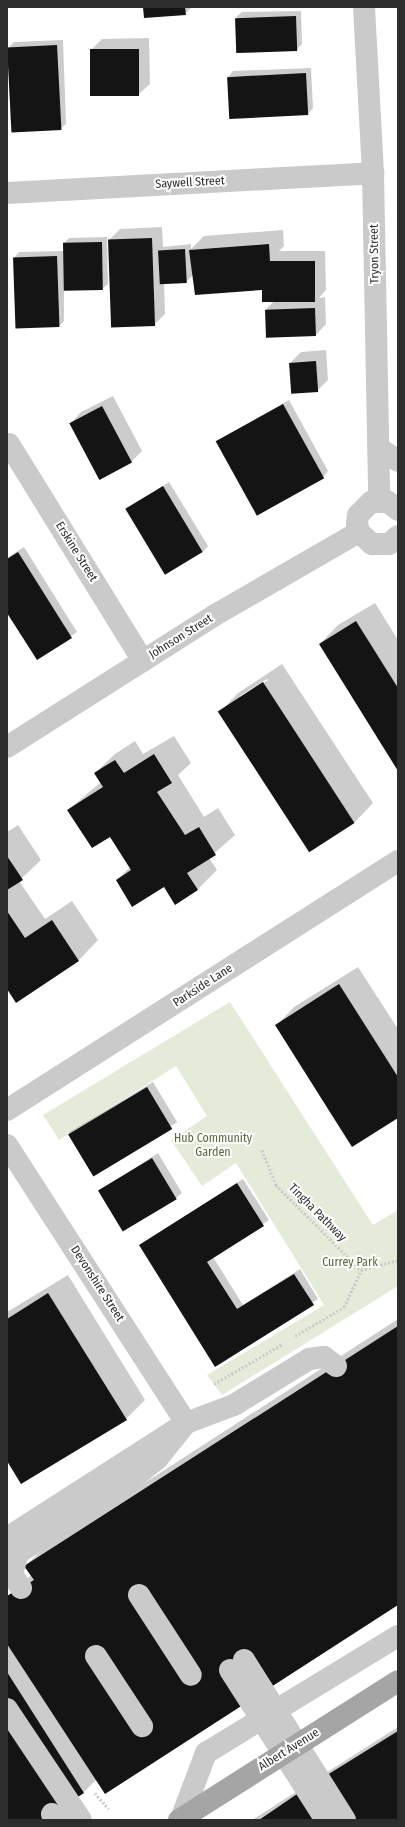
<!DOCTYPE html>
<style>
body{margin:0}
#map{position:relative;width:405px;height:1827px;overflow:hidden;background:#fff;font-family:"Fira Sans Condensed",sans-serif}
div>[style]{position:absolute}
.green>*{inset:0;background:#e5ebd9}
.shadow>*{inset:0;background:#0003;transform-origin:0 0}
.building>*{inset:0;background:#141414;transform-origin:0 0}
.path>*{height:2.5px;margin-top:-1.25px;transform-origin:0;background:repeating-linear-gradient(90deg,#cacaca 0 2px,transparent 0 4px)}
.minor>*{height:22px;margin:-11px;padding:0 11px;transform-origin:11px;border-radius:11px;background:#cacaca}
.major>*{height:22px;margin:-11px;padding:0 11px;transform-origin:11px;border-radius:11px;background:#a5a5a5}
span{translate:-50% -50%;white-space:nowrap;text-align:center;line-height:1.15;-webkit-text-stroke:4px #fff;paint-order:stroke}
.street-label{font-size:12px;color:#2d2d2d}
.park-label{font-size:12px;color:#556939}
.frame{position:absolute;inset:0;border:8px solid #2d2d2d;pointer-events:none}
</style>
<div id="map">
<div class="green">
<div style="clip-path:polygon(230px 1002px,373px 1225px,398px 1210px,398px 1286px,222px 1395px,207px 1375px,324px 1305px,236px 1163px,202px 1186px,171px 1140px,207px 1116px,176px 1066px,59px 1140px,43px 1115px)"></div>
</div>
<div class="shadow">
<div style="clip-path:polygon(144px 7px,191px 7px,191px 8px,185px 14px)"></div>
<div style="clip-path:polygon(301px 11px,302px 44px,296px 50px,236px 17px,242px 12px)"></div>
<div style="clip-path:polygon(149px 38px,150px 84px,139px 94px,92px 95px,91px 50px,102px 39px)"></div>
<div style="clip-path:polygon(63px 40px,66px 124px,60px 129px,11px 131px,8px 48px,14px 42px)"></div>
<div style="clip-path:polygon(311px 68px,313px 108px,308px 114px,228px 77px,233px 71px)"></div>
<div style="clip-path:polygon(162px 227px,163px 247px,191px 244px,191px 249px,204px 236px,283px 230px,284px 246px,279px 251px,325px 251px,326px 290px,319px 298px,325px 297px,326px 324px,316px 335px,266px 309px,274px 301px,263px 289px,193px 275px,186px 282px,164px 283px,165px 314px,154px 325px,109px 240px,120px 229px)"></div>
<div style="clip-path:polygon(107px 237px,108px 284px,102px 289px,64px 290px,64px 321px,59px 326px,14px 258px,19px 252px,64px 251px,64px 243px,69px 238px)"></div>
<div style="clip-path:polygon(326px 350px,328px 380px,317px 391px,290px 363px,301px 352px)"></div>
<div style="clip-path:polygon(113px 396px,142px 451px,131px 462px,71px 423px,81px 412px)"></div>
<div style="clip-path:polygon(289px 400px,328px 471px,323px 477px,217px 441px)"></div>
<div style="clip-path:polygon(169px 482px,208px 546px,203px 552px,128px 509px)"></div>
<div style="clip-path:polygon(24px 547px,77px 632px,37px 659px,7px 611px,7px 558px)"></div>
<div style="clip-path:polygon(375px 603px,398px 640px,398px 769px,320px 644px,338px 625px)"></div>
<div style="clip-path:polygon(evenodd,282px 664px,373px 803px,355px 822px,310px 851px,220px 712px,238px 693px,282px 664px,267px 679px,268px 680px,240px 699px,240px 696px,267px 679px)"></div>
<div style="clip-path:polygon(174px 736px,191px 763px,178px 775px,204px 817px,218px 808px,235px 835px,209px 858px,217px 870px,198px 889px,176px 903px,164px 886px,117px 880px,130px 867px,111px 835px,68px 810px,101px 782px,95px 773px,115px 754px,135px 741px,143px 754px)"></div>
<div style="clip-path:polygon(18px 825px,41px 860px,19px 881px,45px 919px,72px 901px,98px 940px,79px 960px,16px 1001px,7px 987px,7px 832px)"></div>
<div style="clip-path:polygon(358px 967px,398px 1029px,398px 1117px,276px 1026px,294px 1007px)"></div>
<div style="left:153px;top:1082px;width:47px;height:98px;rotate:59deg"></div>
<div style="clip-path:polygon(158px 1153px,182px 1193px,176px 1198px,99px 1191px)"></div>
<div style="clip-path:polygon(243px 1179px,269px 1220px,213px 1257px,243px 1305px,300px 1269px,318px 1299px,215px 1365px,140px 1245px)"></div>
<div style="clip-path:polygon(68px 1275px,145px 1400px,126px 1419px,7px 1459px,7px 1312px)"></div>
<div style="clip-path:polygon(398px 1319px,398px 1603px,96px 1780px,84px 1792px,40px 1820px,7px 1820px,7px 1596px,31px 1575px,25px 1566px,44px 1548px)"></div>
<div style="clip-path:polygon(398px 1727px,398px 1820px,252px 1820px)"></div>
</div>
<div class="building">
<div style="clip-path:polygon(143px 7px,185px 7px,186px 15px,144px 18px)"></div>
<div style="left:296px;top:16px;width:35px;height:61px;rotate:88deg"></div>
<div style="left:57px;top:45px;width:85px;height:50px;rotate:87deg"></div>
<div style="left:90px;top:49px;width:49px;height:47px"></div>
<div style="left:306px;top:73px;width:42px;height:79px;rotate:87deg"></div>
<div style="left:152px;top:238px;width:88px;height:44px;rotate:88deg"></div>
<div style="left:102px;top:242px;width:48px;height:39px;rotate:89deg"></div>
<div style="clip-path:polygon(269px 244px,270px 261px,315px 261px,315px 302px,262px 302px,262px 290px,195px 295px,189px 250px)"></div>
<div style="left:185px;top:249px;width:34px;height:27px;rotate:87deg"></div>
<div style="left:57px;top:256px;width:71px;height:44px;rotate:88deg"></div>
<div style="left:315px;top:308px;width:28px;height:50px;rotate:88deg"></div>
<div style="left:316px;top:361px;width:31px;height:27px;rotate:86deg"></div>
<div style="left:283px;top:404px;width:85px;height:77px;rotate:61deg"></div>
<div style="left:102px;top:406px;width:64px;height:37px;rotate:62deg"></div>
<div style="left:163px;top:486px;width:77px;height:44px;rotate:59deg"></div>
<div style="clip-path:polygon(18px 552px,72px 638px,37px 660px,7px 613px,7px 559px)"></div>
<div style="clip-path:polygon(356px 621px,398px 688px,398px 771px,319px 644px)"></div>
<div style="left:263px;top:682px;width:168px;height:54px;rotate:57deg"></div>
<div style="clip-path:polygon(154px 754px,172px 783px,157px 792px,185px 835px,199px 827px,216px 855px,187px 873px,198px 890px,175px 905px,164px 887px,132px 907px,116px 880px,131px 870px,110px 837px,92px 848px,67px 810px,103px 787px,94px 773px,105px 766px,115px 760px,124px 773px)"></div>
<div style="clip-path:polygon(7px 856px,23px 880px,7px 890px)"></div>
<div style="clip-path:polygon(7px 911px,25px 938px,52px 920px,79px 961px,16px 1003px,7px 989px)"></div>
<div style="clip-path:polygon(339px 984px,398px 1077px,398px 1118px,352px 1147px,275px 1025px)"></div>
<div style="left:147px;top:1087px;width:49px;height:92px;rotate:59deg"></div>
<div style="left:152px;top:1158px;width:48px;height:63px;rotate:59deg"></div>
<div style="clip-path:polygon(237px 1183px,264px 1226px,207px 1262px,237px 1309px,294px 1274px,314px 1305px,215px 1367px,139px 1245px)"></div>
<div style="clip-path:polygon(48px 1293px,127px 1420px,21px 1484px,7px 1461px,7px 1319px)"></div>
<div style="clip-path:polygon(398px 1326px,398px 1605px,105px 1794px,7px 1644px,7px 1596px,34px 1580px,24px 1566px)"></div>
<div style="clip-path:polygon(7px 1672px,84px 1793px,42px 1820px,7px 1820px)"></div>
<div style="clip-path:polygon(398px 1731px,398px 1820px,259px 1820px,303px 1790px)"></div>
</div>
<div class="path">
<div style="left:262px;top:1150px;width:38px;rotate:68deg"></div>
<div style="left:276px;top:1185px;width:120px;rotate:45deg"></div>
<div style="left:361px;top:1270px;width:38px;rotate:-15deg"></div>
<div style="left:295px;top:1336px;width:57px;rotate:-30.6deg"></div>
<div style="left:344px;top:1307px;width:41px;rotate:-65.3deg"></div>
<div style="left:214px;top:1384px;width:78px;rotate:-30.2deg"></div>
<div style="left:95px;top:1793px;width:21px;rotate:49deg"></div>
</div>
<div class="minor">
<div style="left:364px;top:7px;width:166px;rotate:86.9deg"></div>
<div style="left:373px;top:173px;width:327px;rotate:88.9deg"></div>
<div style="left:7px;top:193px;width:367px;rotate:-3.1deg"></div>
<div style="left:9px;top:444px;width:255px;rotate:58.3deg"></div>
<div style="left:379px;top:448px;width:23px;rotate:34deg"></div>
<div style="left:398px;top:510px;width:13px;rotate:-141deg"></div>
<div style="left:388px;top:502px;width:17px;rotate:180deg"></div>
<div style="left:371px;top:502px;width:18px;rotate:135deg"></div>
<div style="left:358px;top:515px;width:9px;rotate:96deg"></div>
<div style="left:357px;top:524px;width:8px;rotate:76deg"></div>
<div style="left:359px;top:532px;width:18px;rotate:43deg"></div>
<div style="left:372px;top:544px;width:17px"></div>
<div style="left:389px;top:544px;width:12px;rotate:-42deg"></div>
<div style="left:7px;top:747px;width:246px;rotate:-32.4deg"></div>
<div style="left:215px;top:615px;width:166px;rotate:-30deg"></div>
<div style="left:7px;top:1110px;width:464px;rotate:-32.5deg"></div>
<div style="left:7px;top:1145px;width:331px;rotate:57.2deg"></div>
<div style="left:186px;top:1423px;width:213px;rotate:147.3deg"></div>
<div style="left:21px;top:1588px;width:17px;rotate:-123deg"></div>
<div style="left:12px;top:1574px;width:22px;rotate:-74deg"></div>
<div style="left:18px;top:1553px;width:115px;rotate:-31.9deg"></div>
<div style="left:116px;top:1492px;width:53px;rotate:-38.8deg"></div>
<div style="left:157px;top:1459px;width:46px;rotate:-51.1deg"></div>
<div style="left:186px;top:1423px;width:51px;rotate:-20.6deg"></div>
<div style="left:234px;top:1405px;width:88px;rotate:-31.5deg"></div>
<div style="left:309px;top:1359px;width:15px;rotate:-8deg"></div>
<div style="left:324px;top:1357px;width:15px;rotate:37deg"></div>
<div style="left:139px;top:1595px;width:95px;rotate:57deg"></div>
<div style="left:96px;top:1656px;width:84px;rotate:56.7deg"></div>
<div style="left:244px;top:1660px;width:189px;rotate:57.7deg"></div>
<div style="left:230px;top:1670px;width:178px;rotate:57.4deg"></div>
<div style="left:7px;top:1709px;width:133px;rotate:56.3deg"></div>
<div style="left:52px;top:1814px;width:10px;rotate:37deg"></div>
<div style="left:181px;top:1819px;width:71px;rotate:-69.3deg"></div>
<div style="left:206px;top:1753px;width:225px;rotate:-31.4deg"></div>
</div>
<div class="major">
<div style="left:179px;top:1820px;width:259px;rotate:-32.4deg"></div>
</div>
<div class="street-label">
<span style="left:190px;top:183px;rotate:-3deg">Saywell Street</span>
<span style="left:375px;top:254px;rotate:-91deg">Tryon Street</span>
<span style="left:76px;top:552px;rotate:58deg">Erskine Street</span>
<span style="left:181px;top:637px;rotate:-32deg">Johnson Street</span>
<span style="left:203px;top:986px;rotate:-33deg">Parkside Lane</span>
<span style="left:317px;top:1213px;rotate:45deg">Tingha Pathway</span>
<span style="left:97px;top:1284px;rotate:57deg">Devonshire Street</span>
<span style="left:289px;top:1750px;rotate:-32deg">Albert Avenue</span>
</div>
<div class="park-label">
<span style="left:213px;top:1146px">Hub Community<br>Garden</span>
<span style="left:350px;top:1263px">Currey Park</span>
</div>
<div class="frame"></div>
</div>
